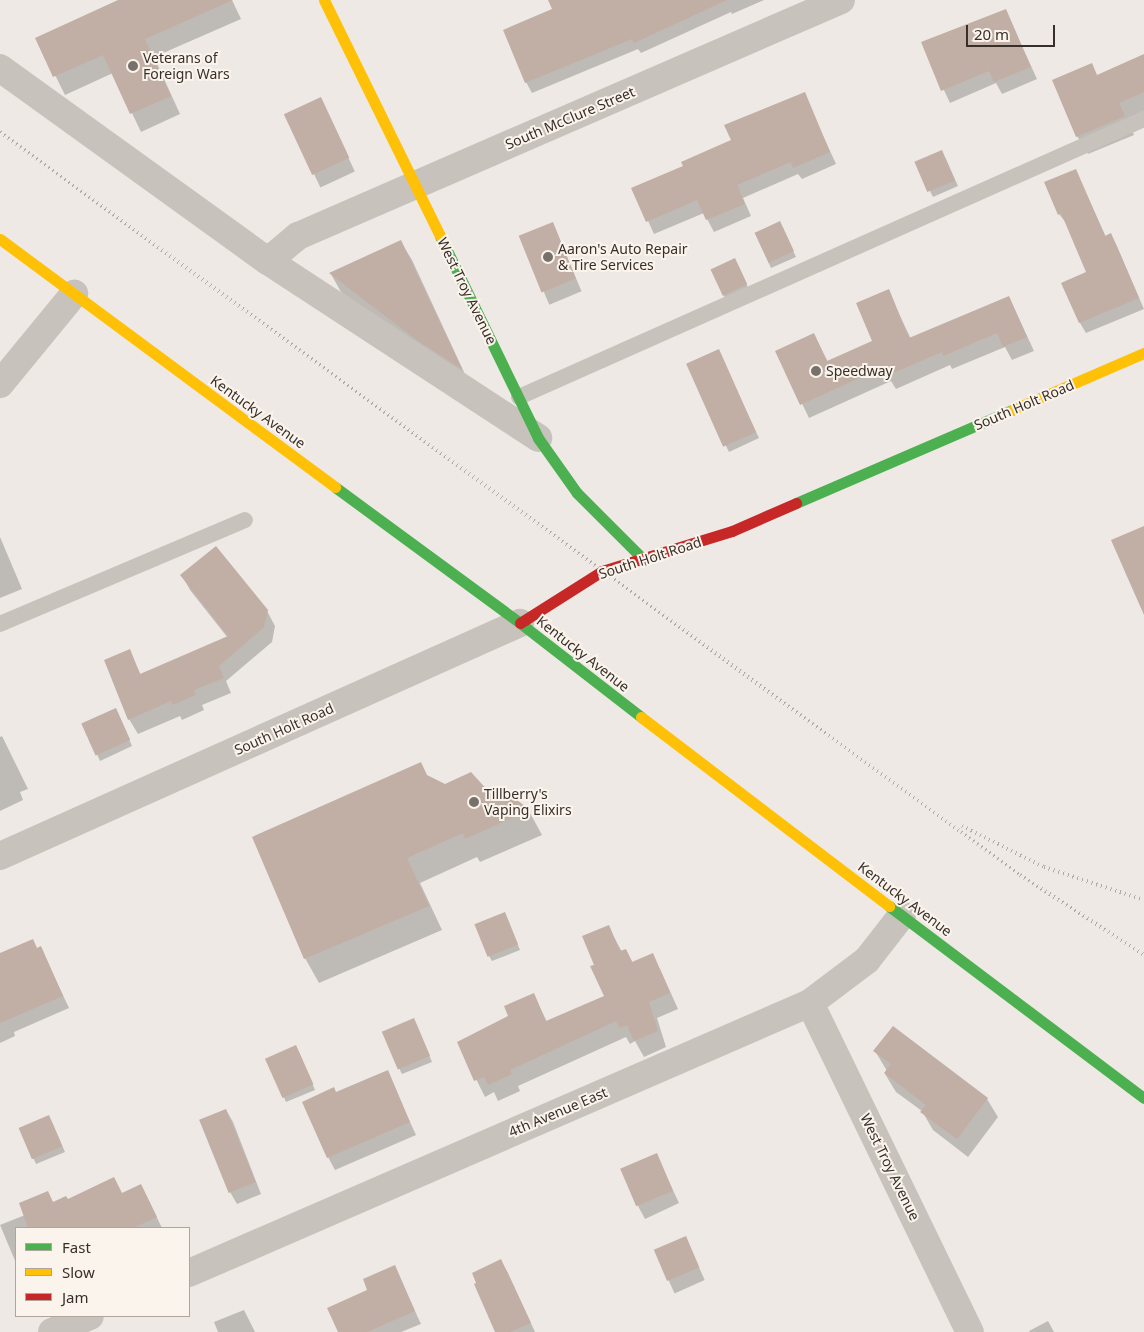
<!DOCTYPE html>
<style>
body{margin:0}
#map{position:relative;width:1144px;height:1332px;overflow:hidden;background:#eee9e4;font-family:"Noto Sans",sans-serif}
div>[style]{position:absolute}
.shadow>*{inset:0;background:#0003;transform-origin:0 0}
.building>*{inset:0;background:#c1afa6;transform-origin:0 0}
.lane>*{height:16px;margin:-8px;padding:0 8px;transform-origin:8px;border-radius:8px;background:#c8c2bc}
.street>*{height:28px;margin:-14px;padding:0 14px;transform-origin:14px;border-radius:14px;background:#c8c2bc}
.fast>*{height:11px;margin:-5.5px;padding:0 5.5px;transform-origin:5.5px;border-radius:5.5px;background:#4caf50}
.slow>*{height:11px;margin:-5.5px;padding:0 5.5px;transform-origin:5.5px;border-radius:5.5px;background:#ffc107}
.jam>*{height:11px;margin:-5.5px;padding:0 5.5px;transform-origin:5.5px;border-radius:5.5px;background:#c62828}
.rail>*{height:4px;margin-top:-2px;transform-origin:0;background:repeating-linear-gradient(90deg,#b0aba6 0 1px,transparent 0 5px)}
.dots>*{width:14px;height:14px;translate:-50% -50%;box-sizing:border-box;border:2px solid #faf4ec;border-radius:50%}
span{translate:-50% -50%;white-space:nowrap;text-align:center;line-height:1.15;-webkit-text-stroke:4px #faf4ec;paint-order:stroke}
.poi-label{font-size:14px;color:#392f2a}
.left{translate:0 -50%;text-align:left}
.street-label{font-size:14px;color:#392f2a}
.legend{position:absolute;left:15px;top:1227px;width:175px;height:90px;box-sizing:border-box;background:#faf4ec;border:1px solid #ada59e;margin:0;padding:6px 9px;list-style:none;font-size:15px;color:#392f2a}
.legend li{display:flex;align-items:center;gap:10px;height:25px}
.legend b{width:25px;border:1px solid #ada59e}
.scale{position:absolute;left:966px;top:25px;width:89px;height:22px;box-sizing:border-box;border:2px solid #392f2a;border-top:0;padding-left:6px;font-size:15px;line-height:18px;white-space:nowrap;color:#392f2a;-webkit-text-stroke:4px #faf4ec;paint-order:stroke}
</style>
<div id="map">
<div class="shadow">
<div style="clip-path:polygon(121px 0,232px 0,241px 19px,154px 57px,180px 114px,141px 132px,113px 73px,65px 95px,37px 39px)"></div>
<div style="clip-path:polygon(549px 0,764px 0,732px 14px,731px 12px,641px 53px,638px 49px,532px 93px,526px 82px,553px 10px)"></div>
<div style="clip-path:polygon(1006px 11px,1037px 79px,1002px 94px,996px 83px,950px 103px,922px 43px)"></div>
<div style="clip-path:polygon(1144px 56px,1144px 115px,1129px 122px,1134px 135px,1088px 154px,1077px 136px,1091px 65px,1097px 76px)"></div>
<div style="clip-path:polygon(804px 94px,836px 164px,802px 179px,798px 174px,743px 198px,751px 216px,714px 232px,704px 213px,654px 234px,633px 188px,684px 166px,732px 141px)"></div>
<div style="left:321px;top:99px;width:80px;height:38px;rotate:65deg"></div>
<div style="clip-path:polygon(945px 157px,958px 186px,933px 197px,930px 191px)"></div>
<div style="clip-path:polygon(1076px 171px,1106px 237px,1111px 235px,1116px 244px,1144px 309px,1086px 333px,1080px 323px,1087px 273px,1067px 224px,1059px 214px)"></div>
<div style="left:553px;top:224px;width:73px;height:35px;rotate:67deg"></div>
<div style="clip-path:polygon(783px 228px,796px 257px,771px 268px,755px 233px)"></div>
<div style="clip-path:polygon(401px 242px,412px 260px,470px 385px,430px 359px,341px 292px,331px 274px)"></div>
<div style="clip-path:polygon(738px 265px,749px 290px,726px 300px,723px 294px)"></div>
<div style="clip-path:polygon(888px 291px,911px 339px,1009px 297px,1034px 351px,1012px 360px,1005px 347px,952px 369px,950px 365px,896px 389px,891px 381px,809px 418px,777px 352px,814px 335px,828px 362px,873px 341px)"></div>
<div style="clip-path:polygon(721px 357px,759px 438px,729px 452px,726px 446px)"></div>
<div style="clip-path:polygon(0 537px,22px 589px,0 598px)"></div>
<div style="clip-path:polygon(182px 575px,267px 611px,275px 626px,272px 642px,226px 681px,231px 693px,202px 705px,204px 710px,182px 720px,180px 716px,138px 734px,129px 719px,129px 651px,141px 675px,228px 638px,190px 590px)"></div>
<div style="clip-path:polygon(118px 715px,132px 746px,100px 761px,83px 724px)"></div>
<div style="clip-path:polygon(2px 736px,28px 789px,20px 792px,23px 800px,0 811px,0 737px)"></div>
<div style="clip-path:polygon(428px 778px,445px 785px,490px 794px,504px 792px,529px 811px,542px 835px,480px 862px,477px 857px,420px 883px,442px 930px,319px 983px,305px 958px)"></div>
<div style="clip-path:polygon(505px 913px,520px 950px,492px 961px,489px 956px)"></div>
<div style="clip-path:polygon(608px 926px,622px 952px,626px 950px,633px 963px,652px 955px,661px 971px,678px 1009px,657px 1018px,666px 1047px,644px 1057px,635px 1041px,630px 1044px,626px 1037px,518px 1086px,520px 1091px,498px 1101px,494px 1092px,485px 1097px,458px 1043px,510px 1017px,533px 994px,547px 1022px,605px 997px,595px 965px)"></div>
<div style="clip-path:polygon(41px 948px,69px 1008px,14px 1032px,15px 1036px,0 1043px,0 962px)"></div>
<div style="clip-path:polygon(417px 1026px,432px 1062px,402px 1074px,399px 1068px)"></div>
<div style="clip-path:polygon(875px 1051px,987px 1099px,998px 1117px,968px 1157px,933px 1130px,922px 1111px,896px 1092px,885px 1074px,887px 1071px)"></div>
<div style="clip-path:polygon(299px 1052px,315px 1090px,286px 1102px,267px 1059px)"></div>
<div style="clip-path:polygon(387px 1072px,416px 1135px,335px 1170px,328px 1157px,336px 1093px)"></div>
<div style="clip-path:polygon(226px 1110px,233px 1122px,261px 1194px,237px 1204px,230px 1192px)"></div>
<div style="clip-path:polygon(52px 1122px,65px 1152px,36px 1164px,20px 1128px)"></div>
<div style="clip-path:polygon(656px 1154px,679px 1203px,645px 1219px,638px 1206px)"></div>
<div style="clip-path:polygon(141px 1185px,162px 1228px,16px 1228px,16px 1263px,0 1225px,25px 1215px,47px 1192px,53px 1203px,122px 1194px)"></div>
<div style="left:686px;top:1238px;width:46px;height:33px;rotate:66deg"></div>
<div style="clip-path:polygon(501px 1261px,508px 1273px,535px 1332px,496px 1332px)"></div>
<div style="clip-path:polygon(394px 1266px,421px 1324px,401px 1332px,339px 1332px)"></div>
<div style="clip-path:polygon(244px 1310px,255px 1332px,218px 1332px,214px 1322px)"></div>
<div style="clip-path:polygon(1048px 1321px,1054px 1332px,1030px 1332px,1029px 1331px)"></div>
</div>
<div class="building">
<div style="clip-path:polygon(118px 0,233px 0,145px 39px,171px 96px,130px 114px,103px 55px,53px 77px,35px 38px)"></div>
<div style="clip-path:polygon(548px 0,727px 0,634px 43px,632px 39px,525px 83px,503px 30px,552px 9px)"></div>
<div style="clip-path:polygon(1006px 9px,1031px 67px,994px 82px,989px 71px,941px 91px,921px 42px)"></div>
<div style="clip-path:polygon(1144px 54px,1144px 92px,1119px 103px,1125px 116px,1076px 137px,1052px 80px,1092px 63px,1097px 75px)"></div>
<div style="clip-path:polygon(805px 92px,830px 152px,793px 168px,791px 162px,737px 185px,745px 204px,706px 220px,697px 200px,646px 222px,631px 188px,683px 166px,681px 162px,731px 140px,724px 125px)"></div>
<div style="left:321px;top:97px;width:67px;height:41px;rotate:65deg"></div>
<div style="left:942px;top:150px;width:33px;height:30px;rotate:67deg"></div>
<div style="clip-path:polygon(1076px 169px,1105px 236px,1111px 233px,1139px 298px,1079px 323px,1061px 283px,1086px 272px,1061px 213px,1058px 215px,1044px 182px)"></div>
<div style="left:780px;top:221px;width:33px;height:28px;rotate:65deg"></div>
<div style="left:553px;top:222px;width:61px;height:37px;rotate:68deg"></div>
<div style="clip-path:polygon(401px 240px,462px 369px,418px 341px,329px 273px)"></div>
<div style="left:735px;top:258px;width:29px;height:27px;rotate:65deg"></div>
<div style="clip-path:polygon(889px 289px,909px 338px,1009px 296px,1027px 337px,1003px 347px,997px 333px,943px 356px,942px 352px,886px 376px,883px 367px,800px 405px,775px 351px,814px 333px,827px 361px,872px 341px,856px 303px)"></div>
<div style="left:719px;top:349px;width:91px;height:36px;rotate:66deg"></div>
<div style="clip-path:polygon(1144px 526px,1144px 615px,1111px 540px)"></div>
<div style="clip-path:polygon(216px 546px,268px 610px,264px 627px,219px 666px,224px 678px,194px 690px,196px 695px,172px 705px,171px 701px,128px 720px,104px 660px,130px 649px,140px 674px,228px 636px,180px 575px)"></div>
<div style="left:116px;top:708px;width:35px;height:38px;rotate:66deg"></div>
<div style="clip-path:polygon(421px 762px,427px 775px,445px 784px,471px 772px,490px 793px,504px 790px,530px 810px,465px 839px,463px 833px,407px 858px,429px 906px,304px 959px,252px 837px)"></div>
<div style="left:505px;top:912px;width:35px;height:33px;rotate:68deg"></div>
<div style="clip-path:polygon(609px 925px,620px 951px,626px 949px,632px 962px,653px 953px,670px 993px,649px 1002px,658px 1031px,634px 1041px,627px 1025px,620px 1028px,616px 1021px,510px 1070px,512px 1074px,488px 1085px,484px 1077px,474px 1081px,457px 1042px,508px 1016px,504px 1006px,534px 993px,546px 1021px,604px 996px,590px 966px,594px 965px,582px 936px)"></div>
<div style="clip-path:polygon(33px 939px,37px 948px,41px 946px,63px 996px,0 1023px,0 953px)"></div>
<div style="left:414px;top:1018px;width:41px;height:35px;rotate:67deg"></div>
<div style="clip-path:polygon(893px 1026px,988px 1098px,957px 1139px,920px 1112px,926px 1105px,884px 1073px,891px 1064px,873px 1051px)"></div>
<div style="left:296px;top:1045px;width:43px;height:34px;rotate:66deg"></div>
<div style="clip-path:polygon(388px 1070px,410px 1122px,327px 1158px,302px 1102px,334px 1087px,336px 1092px)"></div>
<div style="left:226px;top:1109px;width:79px;height:29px;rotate:68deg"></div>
<div style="left:49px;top:1115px;width:34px;height:33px;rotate:67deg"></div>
<div style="left:657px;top:1153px;width:41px;height:40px;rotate:67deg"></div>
<div style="clip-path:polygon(114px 1177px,122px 1193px,141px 1184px,157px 1217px,133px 1228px,28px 1228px,19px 1203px,48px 1191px,53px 1202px,66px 1196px,68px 1199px)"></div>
<div style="left:686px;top:1236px;width:34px;height:35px;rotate:67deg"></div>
<div style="clip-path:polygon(501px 1259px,531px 1323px,510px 1332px,495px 1332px,474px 1284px,476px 1283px,472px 1273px)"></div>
<div style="clip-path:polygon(395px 1265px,415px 1311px,367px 1332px,338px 1332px,327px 1308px,367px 1290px,363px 1279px)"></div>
</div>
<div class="lane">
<div style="left:519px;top:397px;width:684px;rotate:-23.98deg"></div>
<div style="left:0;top:624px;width:266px;rotate:-23deg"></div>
</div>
<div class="street">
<div style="left:0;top:68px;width:330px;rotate:35.8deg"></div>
<div style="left:268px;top:261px;width:323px;rotate:33.2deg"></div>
<div style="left:268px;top:261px;width:39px;rotate:-40deg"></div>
<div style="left:298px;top:236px;width:592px;rotate:-23.49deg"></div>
<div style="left:0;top:384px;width:117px;rotate:-50.6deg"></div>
<div style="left:0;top:856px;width:570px;rotate:-24.14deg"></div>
<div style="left:810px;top:1003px;width:366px;rotate:64.1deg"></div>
<div style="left:189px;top:1273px;width:677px;rotate:-23.5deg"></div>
<div style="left:810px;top:1003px;width:71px;rotate:-37deg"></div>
<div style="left:867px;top:960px;width:57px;rotate:-52.1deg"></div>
<div style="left:52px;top:1332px;width:41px;rotate:-22.8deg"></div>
</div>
<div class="fast">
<div style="left:440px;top:236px;width:225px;rotate:64.1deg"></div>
<div style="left:538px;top:438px;width:67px;rotate:54.7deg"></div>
<div style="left:577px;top:493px;width:95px;rotate:45deg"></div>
<div style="left:335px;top:487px;width:230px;rotate:36.3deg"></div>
<div style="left:520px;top:623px;width:153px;rotate:37.8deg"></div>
<div style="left:796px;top:503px;width:235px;rotate:-23.3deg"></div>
<div style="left:889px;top:906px;width:319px;rotate:37deg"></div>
</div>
<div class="slow">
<div style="left:324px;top:0;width:263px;rotate:63.8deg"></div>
<div style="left:0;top:239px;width:417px;rotate:36.5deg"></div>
<div style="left:1012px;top:410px;width:144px;rotate:-23.4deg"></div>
<div style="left:641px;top:717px;width:312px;rotate:37.3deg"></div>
</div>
<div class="jam">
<div style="left:520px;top:623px;width:97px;rotate:-32.4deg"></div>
<div style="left:602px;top:571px;width:136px;rotate:-17.1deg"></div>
<div style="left:732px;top:531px;width:70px;rotate:-23.6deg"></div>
</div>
<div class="rail">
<div style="left:0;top:132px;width:1189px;rotate:36.07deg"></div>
<div style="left:961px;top:832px;width:73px;rotate:36.1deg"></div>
<div style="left:1020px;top:875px;width:148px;rotate:32.8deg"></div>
<div style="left:962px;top:826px;width:92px;rotate:26.6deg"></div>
<div style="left:1044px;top:867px;width:105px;rotate:18.3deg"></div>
</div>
<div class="dots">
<div style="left:133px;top:66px;background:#78706b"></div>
<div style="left:548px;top:257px;background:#78706b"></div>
<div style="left:816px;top:371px;background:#78706b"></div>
<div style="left:474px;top:802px;background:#78706b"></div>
</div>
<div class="poi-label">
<span class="left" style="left:143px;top:66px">Veterans of<br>Foreign Wars</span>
<span class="left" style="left:558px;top:257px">Aaron's Auto Repair<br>&amp; Tire Services</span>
<span class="left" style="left:826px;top:371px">Speedway</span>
<span class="left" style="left:484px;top:802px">Tillberry's<br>Vaping Elixirs</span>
</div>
<div class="street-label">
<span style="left:570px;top:118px;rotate:-23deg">South McClure Street</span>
<span style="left:467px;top:291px;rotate:64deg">West Troy Avenue</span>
<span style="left:1024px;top:405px;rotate:-23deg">South Holt Road</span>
<span style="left:258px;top:412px;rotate:36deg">Kentucky Avenue</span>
<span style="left:650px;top:558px;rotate:-18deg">South Holt Road</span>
<span style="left:583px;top:654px;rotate:38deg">Kentucky Avenue</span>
<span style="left:284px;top:729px;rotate:-24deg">South Holt Road</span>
<span style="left:905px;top:899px;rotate:37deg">Kentucky Avenue</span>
<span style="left:558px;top:1112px;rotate:-23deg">4th Avenue East</span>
<span style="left:890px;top:1167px;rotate:64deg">West Troy Avenue</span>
</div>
<ul class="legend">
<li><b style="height:6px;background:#4caf50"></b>Fast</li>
<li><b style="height:6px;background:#ffc107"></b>Slow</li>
<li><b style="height:6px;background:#c62828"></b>Jam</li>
</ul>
<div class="scale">20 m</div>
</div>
